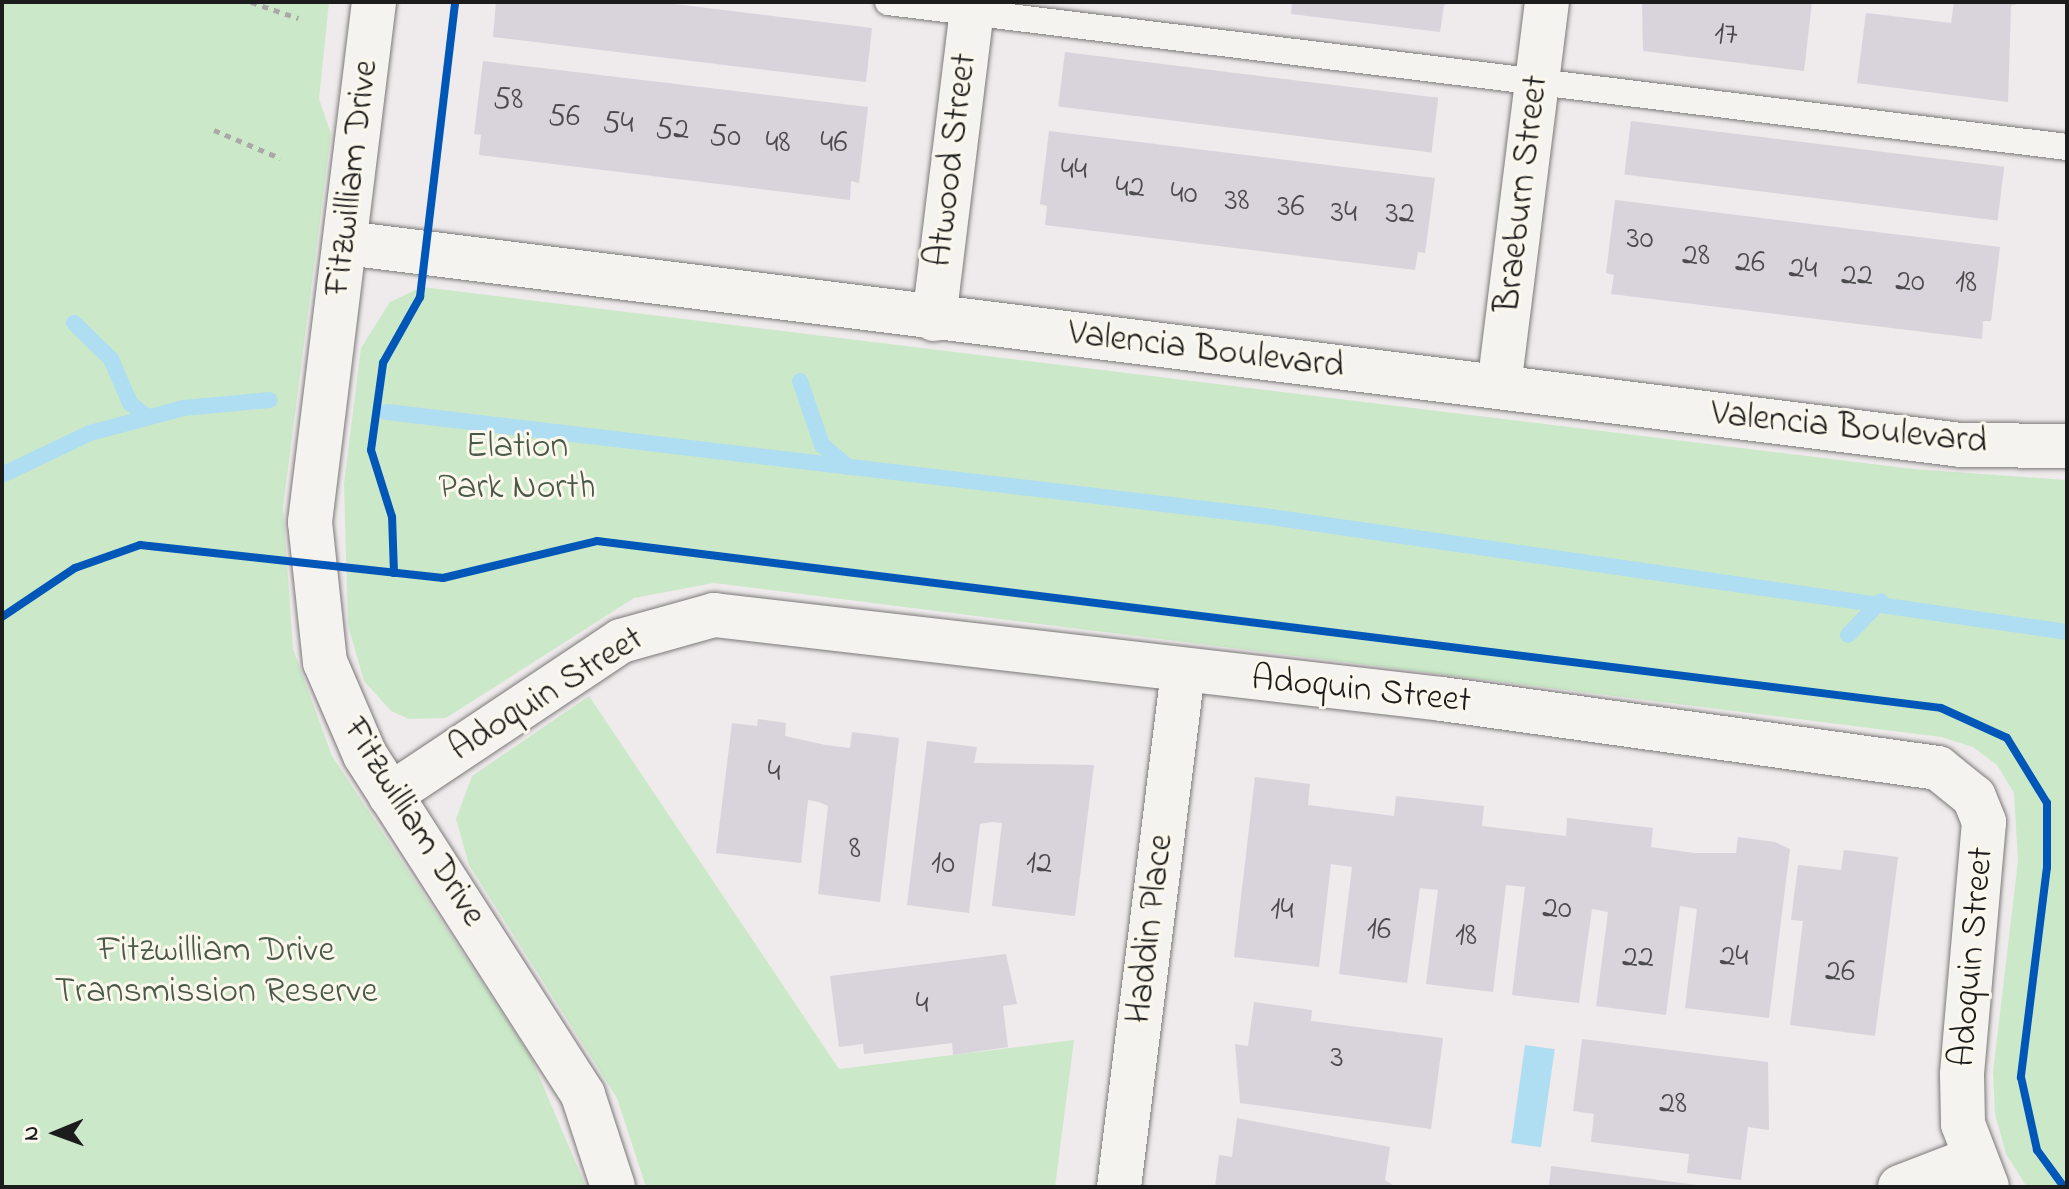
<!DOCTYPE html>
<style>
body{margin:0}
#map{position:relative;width:2069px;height:1189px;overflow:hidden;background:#efeaeb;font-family:"Indie Flower",sans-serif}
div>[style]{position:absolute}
.green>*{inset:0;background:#cbe9c9}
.water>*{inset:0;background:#afddf1;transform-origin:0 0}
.stream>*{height:16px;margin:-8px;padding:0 8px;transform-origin:8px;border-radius:8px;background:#afddf1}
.building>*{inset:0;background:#d9d3dc;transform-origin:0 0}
.path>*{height:5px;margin-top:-2.5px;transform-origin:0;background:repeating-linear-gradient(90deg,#aba9a8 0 6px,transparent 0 12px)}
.roads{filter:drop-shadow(0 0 2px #7b7979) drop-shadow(0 0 2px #7b7979)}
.service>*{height:26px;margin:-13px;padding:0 13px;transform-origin:13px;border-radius:13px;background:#f5f3f0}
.minor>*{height:44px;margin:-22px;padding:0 22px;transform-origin:22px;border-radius:22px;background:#f5f3f0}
.cycleway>*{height:8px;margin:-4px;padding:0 4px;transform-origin:4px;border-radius:4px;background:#0057b8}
span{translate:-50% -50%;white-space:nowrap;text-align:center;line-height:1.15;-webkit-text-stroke:6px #fbf7ec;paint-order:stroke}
.number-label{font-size:32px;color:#4b4a4c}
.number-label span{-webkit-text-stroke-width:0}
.street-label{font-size:36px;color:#1c1c1c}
.park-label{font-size:36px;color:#485948}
.frame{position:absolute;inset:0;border:4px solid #1c1c1c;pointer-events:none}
.north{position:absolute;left:16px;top:1093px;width:80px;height:80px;-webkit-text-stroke:6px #fbf7ec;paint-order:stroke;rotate:269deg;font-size:22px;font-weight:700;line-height:32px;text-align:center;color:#1c1c1c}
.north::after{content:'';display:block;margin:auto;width:28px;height:36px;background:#1c1c1c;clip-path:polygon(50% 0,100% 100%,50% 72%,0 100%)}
</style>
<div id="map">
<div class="green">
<div style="clip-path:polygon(2px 2px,329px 2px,319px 99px,331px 134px,283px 507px,293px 649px,332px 756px,531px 1057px,586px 1187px,2px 1187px)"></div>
<div style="clip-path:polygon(422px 287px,1913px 469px,2067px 480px,2067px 1187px,2027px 1187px,2006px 1154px,1995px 1114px,1993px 1072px,2018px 861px,2014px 793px,1997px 765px,1973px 747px,1941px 737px,714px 583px,634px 598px,446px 718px,409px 719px,391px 711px,364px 681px,348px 625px,344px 484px,361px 348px,390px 302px)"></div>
<div style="clip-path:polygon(589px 696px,839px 1069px,1074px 1040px,1055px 1187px,646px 1187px,617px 1098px,469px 865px,456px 819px,472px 776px)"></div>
</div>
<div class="water">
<div style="left:1525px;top:1045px;width:30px;height:99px;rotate:8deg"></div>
</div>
<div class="stream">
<div style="left:74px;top:323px;width:52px;rotate:44.2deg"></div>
<div style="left:111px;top:359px;width:48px;rotate:66.6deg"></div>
<div style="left:130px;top:403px;width:22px;rotate:39deg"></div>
<div style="left:800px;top:381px;width:68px;rotate:71deg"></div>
<div style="left:822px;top:445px;width:34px;rotate:40deg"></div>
<div style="left:387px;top:412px;width:883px;rotate:6.76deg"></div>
<div style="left:1264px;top:516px;width:811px;rotate:8.22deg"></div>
<div style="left:2px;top:475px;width:98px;rotate:-25.5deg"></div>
<div style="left:90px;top:433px;width:97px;rotate:-14.9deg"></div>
<div style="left:184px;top:408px;width:86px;rotate:-5.3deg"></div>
<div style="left:1848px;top:635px;width:47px;rotate:-45.9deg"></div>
</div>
<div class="building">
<div style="clip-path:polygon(496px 2px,658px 2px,872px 28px,866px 82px,493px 37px)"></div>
<div style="clip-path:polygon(1292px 2px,1452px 2px,1444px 5px,1440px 32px,1291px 14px)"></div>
<div style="clip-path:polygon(1642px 2px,1812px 2px,1804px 71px,1643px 51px)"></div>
<div style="clip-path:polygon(1954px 2px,2020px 2px,2011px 6px,2008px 102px,1857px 83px,1866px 13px,1951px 23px)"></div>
<div style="left:1065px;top:52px;width:376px;height:55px;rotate:7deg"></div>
<div style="clip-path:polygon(483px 61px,868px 107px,859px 183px,851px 181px,850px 200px,479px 155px,481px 135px,474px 134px)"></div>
<div style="left:1631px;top:121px;width:376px;height:54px;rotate:7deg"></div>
<div style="clip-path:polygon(1049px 131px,1435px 178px,1425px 253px,1418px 252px,1415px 270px,1045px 225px,1047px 206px,1040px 204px)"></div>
<div style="clip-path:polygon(1615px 200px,2000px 247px,1991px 321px,1983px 321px,1982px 339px,1611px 294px,1614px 275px,1606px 273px)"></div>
<div style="clip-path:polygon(758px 719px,786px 723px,785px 736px,826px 745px,850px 748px,852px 732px,899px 738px,880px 902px,818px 894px,828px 806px,819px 802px,808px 800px,801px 863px,716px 853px,732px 723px,757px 726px)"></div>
<div style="clip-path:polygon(927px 741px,977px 747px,974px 763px,1094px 765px,1075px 916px,992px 906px,1002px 823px,992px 822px,980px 824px,969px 913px,907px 905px)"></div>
<div style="clip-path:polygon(1255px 777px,1310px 784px,1308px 805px,1394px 816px,1396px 796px,1484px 806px,1482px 826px,1566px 836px,1567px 818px,1653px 828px,1651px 847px,1694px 853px,1736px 853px,1738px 837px,1775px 842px,1790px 849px,1769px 1018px,1685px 1008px,1697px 909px,1680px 906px,1666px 1015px,1596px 1006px,1608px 912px,1592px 909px,1579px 1003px,1512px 995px,1525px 887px,1506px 885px,1493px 992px,1426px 984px,1438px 890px,1428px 889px,1420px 888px,1407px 983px,1339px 974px,1352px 867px,1331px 864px,1319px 967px,1234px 957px)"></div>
<div style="clip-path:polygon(1844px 850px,1898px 857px,1875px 1036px,1790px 1025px,1803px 921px,1791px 920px,1798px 865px,1841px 870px)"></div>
<div style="clip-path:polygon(1006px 954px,1017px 1004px,1003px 1006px,1008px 1047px,953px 1055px,952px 1043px,864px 1054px,863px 1044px,839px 1047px,830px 976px)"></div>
<div style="clip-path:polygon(1254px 1002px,1312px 1010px,1311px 1021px,1443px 1038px,1431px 1129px,1240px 1103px,1235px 1044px,1248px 1046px)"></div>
<div style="clip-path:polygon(1582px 1039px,1768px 1062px,1769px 1130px,1748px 1127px,1741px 1180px,1687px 1173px,1689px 1154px,1591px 1142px,1594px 1114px,1573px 1111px)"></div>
<div style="clip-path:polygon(1237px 1118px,1390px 1147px,1385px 1180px,1396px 1187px,1215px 1187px,1219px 1155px,1232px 1157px)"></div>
<div style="clip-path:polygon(1551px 1166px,1697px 1185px,1697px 1187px,1549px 1187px)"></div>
</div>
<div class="path">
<div style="left:251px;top:2px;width:50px;rotate:18.8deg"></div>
<div style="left:214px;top:130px;width:72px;rotate:23deg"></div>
</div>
<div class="roads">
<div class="service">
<div style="left:888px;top:2px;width:1188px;rotate:7.01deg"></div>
</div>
<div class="minor">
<div style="left:374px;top:2px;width:524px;rotate:97.02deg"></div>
<div style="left:310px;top:522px;width:141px;rotate:83.9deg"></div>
<div style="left:325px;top:662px;width:101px;rotate:66.7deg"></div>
<div style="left:365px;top:755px;width:404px;rotate:57.3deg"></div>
<div style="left:583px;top:1095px;width:97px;rotate:71.9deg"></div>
<div style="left:346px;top:243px;width:1627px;rotate:7.13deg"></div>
<div style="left:1960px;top:445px;width:107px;rotate:0.5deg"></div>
<div style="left:934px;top:319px;width:319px;rotate:-83deg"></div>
<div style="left:1499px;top:387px;width:388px;rotate:-82.9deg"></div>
<div style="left:390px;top:795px;width:278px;rotate:-33.7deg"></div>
<div style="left:621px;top:641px;width:97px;rotate:-15.6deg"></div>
<div style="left:714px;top:615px;width:733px;rotate:6.58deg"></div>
<div style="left:1442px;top:699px;width:501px;rotate:7.92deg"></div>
<div style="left:1938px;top:768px;width:46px;rotate:38.9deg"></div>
<div style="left:1974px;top:797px;width:27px;rotate:68deg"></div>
<div style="left:1984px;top:822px;width:254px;rotate:95deg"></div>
<div style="left:1962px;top:1075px;width:49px;rotate:88.8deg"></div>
<div style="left:1963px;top:1124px;width:67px;rotate:69.1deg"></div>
<div style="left:1119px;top:1187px;width:520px;rotate:-82.93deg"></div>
<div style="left:1900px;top:1187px;width:78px;rotate:-21deg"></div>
</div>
</div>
<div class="cycleway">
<div style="left:394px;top:573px;width:56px;rotate:-92deg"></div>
<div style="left:392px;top:517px;width:70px;rotate:-107.4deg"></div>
<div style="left:371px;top:450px;width:88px;rotate:-82.1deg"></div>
<div style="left:383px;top:363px;width:76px;rotate:-60.7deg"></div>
<div style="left:420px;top:297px;width:297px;rotate:-83.2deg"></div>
<div style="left:2px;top:617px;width:88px;rotate:-33.9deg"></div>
<div style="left:75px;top:568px;width:69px;rotate:-19.5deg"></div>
<div style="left:140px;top:545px;width:305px;rotate:6.2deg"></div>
<div style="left:443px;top:578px;width:158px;rotate:-13.5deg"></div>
<div style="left:597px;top:541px;width:1354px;rotate:7.08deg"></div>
<div style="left:1941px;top:708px;width:72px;rotate:24.4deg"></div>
<div style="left:2007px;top:738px;width:76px;rotate:58.4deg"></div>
<div style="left:2047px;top:803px;width:64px;rotate:90deg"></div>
<div style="left:2047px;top:867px;width:212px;rotate:97.1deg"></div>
<div style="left:2021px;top:1077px;width:75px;rotate:77.6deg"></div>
<div style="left:2037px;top:1150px;width:46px;rotate:53.9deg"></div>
</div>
<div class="number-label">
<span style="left:1726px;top:36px">17</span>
<span style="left:508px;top:101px">58</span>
<span style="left:564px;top:118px">56</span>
<span style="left:618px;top:125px">54</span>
<span style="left:672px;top:131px">52</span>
<span style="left:725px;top:138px">50</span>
<span style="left:778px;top:144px">48</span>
<span style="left:834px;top:144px">46</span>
<span style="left:1074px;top:171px">44</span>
<span style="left:1130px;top:189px">42</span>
<span style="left:1184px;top:195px">40</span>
<span style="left:1237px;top:202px">38</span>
<span style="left:1291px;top:208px">36</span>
<span style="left:1344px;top:214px">34</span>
<span style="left:1400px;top:215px">32</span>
<span style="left:1640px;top:240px">30</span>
<span style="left:1696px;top:257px">28</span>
<span style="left:1750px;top:264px">26</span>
<span style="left:1803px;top:270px">24</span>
<span style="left:1857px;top:277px">22</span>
<span style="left:1910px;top:283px">20</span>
<span style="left:1966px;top:284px">18</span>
<span style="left:774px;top:773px">4</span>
<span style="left:855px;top:850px">8</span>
<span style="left:943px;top:865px">10</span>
<span style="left:1039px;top:865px">12</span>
<span style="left:1557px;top:910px">20</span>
<span style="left:1282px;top:911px">14</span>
<span style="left:1379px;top:931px">16</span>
<span style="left:1466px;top:937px">18</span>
<span style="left:1734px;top:958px">24</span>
<span style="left:1638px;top:959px">22</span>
<span style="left:1840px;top:973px">26</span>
<span style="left:922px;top:1005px">4</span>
<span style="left:1337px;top:1059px">3</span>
<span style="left:1673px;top:1105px">28</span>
</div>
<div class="street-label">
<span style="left:953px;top:160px;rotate:-83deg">Atwood Street</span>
<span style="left:353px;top:178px;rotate:-83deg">Fitzwilliam Drive</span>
<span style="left:1523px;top:194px;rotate:-83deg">Braeburn Street</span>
<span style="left:1206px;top:351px;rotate:7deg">Valencia Boulevard</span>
<span style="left:1849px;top:429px;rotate:6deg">Valencia Boulevard</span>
<span style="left:1361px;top:691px;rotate:6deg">Adoquin Street</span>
<span style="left:547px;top:695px;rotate:-32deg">Adoquin Street</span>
<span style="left:413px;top:823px;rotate:58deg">Fitzwilliam Drive</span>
<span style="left:1151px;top:929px;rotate:-83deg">Haddin Place</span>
<span style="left:1973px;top:957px;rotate:-85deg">Adoquin Street</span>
</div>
<div class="park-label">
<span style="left:517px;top:468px">Elation<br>Park North</span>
<span style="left:216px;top:972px">Fitzwilliam Drive<br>Transmission Reserve</span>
</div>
<div class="frame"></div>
<div class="north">N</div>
</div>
